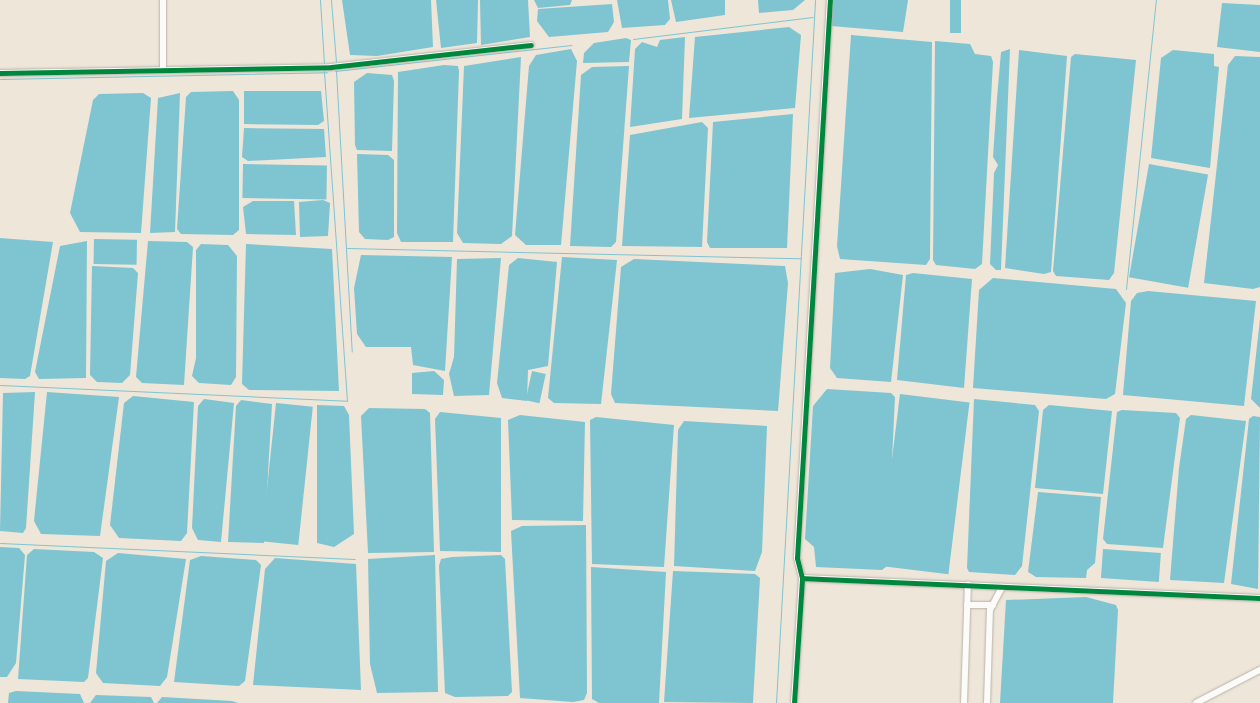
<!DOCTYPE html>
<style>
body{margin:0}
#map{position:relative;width:1260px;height:703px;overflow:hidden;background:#eee6d9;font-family:"IM FELL French Canon",serif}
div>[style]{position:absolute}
.water>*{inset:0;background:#7fc4d1;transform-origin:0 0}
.stream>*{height:1px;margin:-0.5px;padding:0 0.5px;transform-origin:0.5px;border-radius:0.5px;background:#7fc4d1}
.roads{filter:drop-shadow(0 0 1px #b8b2aa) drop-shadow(0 0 1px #b8b2aa)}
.minor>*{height:5.5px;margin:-2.75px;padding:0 2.75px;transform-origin:2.75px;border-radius:2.75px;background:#fcfbf9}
.cycleway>*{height:5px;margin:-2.5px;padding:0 2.5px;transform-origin:2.5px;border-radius:2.5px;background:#00873e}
span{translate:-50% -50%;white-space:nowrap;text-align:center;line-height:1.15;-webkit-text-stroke:4px #fcf5e5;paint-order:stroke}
</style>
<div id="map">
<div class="water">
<div style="clip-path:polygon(342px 0,431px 0,433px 47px,377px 56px,350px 55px)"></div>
<div style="clip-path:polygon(436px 0,478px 0,477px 43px,441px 48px)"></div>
<div style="clip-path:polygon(480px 0,528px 0,530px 37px,481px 45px)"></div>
<div style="clip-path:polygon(534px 0,572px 0,570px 5px,538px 8px)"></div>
<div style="clip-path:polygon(617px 0,668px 0,670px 19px,665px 25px,622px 28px)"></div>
<div style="clip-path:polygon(671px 0,725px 0,725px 15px,676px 22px)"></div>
<div style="clip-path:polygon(758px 0,805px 0,793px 10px,759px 13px)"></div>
<div style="clip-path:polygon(832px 0,908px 0,903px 32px,831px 26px)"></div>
<div style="left:950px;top:0;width:11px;height:33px"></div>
<div style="clip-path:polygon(1222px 3px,1260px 5px,1260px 52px,1217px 47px)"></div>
<div style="clip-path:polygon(612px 4px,614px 22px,608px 32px,549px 37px,537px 21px,538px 9px)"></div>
<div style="clip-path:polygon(789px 27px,801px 35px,795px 108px,689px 118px,695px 37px)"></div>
<div style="clip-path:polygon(851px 35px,932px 42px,930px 259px,926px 265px,840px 259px,837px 246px)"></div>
<div style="clip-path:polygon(685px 37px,682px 119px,630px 127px,635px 49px,642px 42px,657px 47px,660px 40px)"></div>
<div style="clip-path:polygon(626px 38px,631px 40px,629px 62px,583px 63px,584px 53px,594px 43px)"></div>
<div style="clip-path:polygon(935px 41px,970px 44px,975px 54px,991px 56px,993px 62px,982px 264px,975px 269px,936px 265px,933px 260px)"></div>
<div style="clip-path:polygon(571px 49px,577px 61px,561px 245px,526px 245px,515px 235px,529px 66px,536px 55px)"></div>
<div style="clip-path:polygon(1010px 49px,1001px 270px,996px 270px,990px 264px,994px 173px,998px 165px,993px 157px,997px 98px,1001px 52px)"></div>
<div style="clip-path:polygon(1019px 50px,1067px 56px,1051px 272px,1044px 274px,1005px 268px)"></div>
<div style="clip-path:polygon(1173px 50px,1214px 54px,1214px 66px,1219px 67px,1210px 168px,1151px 158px,1161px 58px)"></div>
<div style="clip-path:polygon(1075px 54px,1136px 60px,1114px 273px,1109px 280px,1056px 276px,1053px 271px,1071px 57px)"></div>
<div style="clip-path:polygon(1235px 56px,1260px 57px,1260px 287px,1253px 289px,1204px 283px,1228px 65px)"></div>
<div style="clip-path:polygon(521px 57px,512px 236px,501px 244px,463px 243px,457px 233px,464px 66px)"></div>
<div style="clip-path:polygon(444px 65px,458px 66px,459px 71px,453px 242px,401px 242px,397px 233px,398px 72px)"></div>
<div style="clip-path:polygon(629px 66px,616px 242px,611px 247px,570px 246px,581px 75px,592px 67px)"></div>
<div style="clip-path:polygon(367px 73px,392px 75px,394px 81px,392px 151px,357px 150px,355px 145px,354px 82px)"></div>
<div style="clip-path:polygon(233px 91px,239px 100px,239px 230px,233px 235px,181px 234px,177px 229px,186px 97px,191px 92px)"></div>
<div style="clip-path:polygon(244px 91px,321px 91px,324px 121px,318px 125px,244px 124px)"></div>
<div style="clip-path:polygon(143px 93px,151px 98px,141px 233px,80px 232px,70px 213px,93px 100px,99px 94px)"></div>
<div style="clip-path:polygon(180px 93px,175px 232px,150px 233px,158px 98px)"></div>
<div style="clip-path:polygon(793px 114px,787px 248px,710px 248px,707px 242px,713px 122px)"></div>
<div style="clip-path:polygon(702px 122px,708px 128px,702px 247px,622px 246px,630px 135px)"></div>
<div style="clip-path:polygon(244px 128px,324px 129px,326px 157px,248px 161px,242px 157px)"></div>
<div style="clip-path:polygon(357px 154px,388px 155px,394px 160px,394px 237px,388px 240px,365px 239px,359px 232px)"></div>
<div style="left:243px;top:164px;width:84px;height:34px;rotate:1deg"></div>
<div style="left:1149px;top:164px;width:60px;height:115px;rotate:10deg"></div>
<div style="clip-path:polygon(323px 200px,330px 203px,328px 236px,300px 237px,299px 202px)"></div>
<div style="clip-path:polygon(253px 201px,294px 201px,296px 235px,246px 234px,243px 207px)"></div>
<div style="clip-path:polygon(0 238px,53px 242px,30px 376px,25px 379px,0 378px)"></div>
<div style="left:94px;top:239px;width:43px;height:25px;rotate:1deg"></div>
<div style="clip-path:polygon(87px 241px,86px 378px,39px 379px,35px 372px,60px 246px)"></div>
<div style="clip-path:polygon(148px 241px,187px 242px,193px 247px,184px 385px,142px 383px,136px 377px)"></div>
<div style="clip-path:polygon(201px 244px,228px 245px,237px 256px,236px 377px,231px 385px,199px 383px,192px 376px,196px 358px,196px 250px)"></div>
<div style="clip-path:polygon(246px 244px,332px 249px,339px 391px,249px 390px,242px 384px)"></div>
<div style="clip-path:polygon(361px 255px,452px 257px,445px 371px,413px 365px,411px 347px,366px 347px,357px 334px,354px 288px)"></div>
<div style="clip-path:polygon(562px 257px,617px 260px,601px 404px,554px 403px,548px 398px)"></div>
<div style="clip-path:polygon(501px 258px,489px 395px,454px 396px,449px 374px,454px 357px,457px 259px)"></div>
<div style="clip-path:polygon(518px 258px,557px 262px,548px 366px,528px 370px,527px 401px,502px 398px,497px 383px,509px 265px)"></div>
<div style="clip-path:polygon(634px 259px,785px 266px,788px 283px,778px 411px,615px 403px,611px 394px,621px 267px)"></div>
<div style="clip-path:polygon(92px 266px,133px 268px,138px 273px,130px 375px,122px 383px,97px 382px,90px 375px)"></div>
<div style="clip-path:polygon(870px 269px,903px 275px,891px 382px,837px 378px,830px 368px,835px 273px)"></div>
<div style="clip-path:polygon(913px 273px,972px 279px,964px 388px,897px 380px,906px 275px)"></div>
<div style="clip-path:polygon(993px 278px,1116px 289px,1126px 303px,1115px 394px,1106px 399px,973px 388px,979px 290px)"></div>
<div style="clip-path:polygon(1148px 291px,1256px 301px,1244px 406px,1123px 395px,1131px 301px,1137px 293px)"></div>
<div style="clip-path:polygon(1260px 319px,1260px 408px,1251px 399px)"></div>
<div style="clip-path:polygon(434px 371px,444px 380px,443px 395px,412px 394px,412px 373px)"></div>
<div style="left:532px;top:371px;width:14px;height:30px;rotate:12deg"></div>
<div style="clip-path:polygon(827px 389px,891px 393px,895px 397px,887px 566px,882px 570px,816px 567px,814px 547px,805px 539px,813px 406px)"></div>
<div style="clip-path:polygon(35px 392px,26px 528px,23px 533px,0 531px,3px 393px)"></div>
<div style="clip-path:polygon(47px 392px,119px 397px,100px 536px,41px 534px,34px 521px)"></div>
<div style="left:900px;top:394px;width:70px;height:173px;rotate:7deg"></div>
<div style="clip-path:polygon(133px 396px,194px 402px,187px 533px,181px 541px,119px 538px,110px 525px,124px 403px)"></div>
<div style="clip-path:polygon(204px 399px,234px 403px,221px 542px,198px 540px,192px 528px,198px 406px)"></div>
<div style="clip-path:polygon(974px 399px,1035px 405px,1039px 411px,1022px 566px,1015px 575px,969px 572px,967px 568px)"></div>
<div style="clip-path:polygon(241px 400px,272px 404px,264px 543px,228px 542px,236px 406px)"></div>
<div style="left:276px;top:403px;width:37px;height:139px;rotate:6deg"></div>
<div style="clip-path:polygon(317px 405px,344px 406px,349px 415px,354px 534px,334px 547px,317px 543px)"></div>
<div style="clip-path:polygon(1049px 405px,1112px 411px,1103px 494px,1035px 488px,1043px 410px)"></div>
<div style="clip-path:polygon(369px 408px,425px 409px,430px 413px,434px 552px,368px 553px,361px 416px)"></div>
<div style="clip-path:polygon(1122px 410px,1176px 413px,1180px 418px,1163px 548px,1107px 544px,1103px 539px,1117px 412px)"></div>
<div style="clip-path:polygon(440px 412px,501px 418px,501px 552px,440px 551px,435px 419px)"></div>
<div style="clip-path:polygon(520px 415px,585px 422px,583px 521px,512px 520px,508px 420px)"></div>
<div style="clip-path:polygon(1191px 415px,1246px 421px,1224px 583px,1170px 580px,1179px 468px,1186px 419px)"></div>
<div style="clip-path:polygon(1253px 416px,1260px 417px,1258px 589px,1231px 584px,1249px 419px)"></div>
<div style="clip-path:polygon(596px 417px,674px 425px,664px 567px,592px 564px,590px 420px)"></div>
<div style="clip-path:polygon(684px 421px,767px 426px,762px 552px,755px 571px,674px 566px,678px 430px)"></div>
<div style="clip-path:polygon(1038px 492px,1101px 497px,1095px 563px,1087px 570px,1086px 578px,1036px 577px,1028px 572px)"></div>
<div style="clip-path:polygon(586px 525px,587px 693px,584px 700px,573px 702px,520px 698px,511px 531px,522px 526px)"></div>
<div style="clip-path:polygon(0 547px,19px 548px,25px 555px,16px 663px,7px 677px,0 677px)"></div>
<div style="clip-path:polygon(34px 549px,94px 552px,103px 558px,88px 678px,84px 682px,18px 679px,27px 555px)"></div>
<div style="left:1103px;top:549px;width:58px;height:29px;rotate:4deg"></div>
<div style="clip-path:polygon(118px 553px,186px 559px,167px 677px,160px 686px,103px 683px,96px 673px,106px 561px)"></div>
<div style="clip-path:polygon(435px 555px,438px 692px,377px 693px,370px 664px,368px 559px)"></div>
<div style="clip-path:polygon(201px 556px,256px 560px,261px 565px,245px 681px,239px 686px,174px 682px,190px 560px)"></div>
<div style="clip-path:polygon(452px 557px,501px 555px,505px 559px,512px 692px,508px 696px,455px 697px,445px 693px,439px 566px,441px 559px)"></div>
<div style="clip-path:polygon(275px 558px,356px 564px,361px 690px,253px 685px,265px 569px)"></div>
<div style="clip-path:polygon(591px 567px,666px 572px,659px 703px,599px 703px,592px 699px)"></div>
<div style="clip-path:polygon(673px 571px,755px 574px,760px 578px,753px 703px,664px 702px)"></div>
<div style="clip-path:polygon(1086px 597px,1116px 605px,1118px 610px,1113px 703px,1000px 703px,1006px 600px)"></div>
<div style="clip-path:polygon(16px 691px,80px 694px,84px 703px,8px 703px,9px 693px)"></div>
<div style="clip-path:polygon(96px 695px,151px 697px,154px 703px,90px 703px)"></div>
<div style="clip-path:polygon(162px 697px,232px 701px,238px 703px,157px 703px)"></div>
</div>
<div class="stream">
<div style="left:320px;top:0;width:63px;rotate:86.4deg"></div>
<div style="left:331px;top:0;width:62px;rotate:85.4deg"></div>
<div style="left:633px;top:39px;width:181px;rotate:-7deg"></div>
<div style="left:336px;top:70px;width:282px;rotate:86.8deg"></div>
<div style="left:335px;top:71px;width:238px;rotate:-6.3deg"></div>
<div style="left:0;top:79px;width:327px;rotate:-1.2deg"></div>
<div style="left:347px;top:248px;width:454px;rotate:1.3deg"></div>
<div style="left:1126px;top:289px;width:291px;rotate:-84.1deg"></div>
<div style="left:0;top:385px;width:347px;rotate:2.6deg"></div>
<div style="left:347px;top:401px;width:331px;rotate:-94deg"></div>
<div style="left:0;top:543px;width:355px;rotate:2.6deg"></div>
<div style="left:776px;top:703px;width:704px;rotate:-86.82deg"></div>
</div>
<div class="roads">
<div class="minor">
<div style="left:163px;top:70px;width:70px;rotate:-90deg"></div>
<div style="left:0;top:73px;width:331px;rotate:-1deg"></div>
<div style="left:331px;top:67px;width:201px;rotate:-6.3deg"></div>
<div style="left:802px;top:578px;width:458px;rotate:2.5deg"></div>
<div style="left:967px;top:605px;width:26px"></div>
<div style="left:794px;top:703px;width:125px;rotate:-86.3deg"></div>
<div style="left:802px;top:578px;width:21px;rotate:-104deg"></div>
<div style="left:797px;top:558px;width:559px;rotate:-86.62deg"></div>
<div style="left:964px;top:703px;width:118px;rotate:-88.1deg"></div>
<div style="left:987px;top:703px;width:93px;rotate:-88.2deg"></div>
<div style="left:990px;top:610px;width:26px;rotate:-62deg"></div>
<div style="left:1196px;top:703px;width:72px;rotate:-27.3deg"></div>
</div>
</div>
<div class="cycleway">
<div style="left:0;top:73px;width:331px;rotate:-1deg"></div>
<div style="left:331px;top:67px;width:201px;rotate:-6.3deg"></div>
<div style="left:802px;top:578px;width:458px;rotate:2.5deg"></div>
<div style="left:794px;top:703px;width:125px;rotate:-86.3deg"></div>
<div style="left:802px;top:578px;width:21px;rotate:-104deg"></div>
<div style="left:797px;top:558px;width:559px;rotate:-86.62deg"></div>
</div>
</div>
